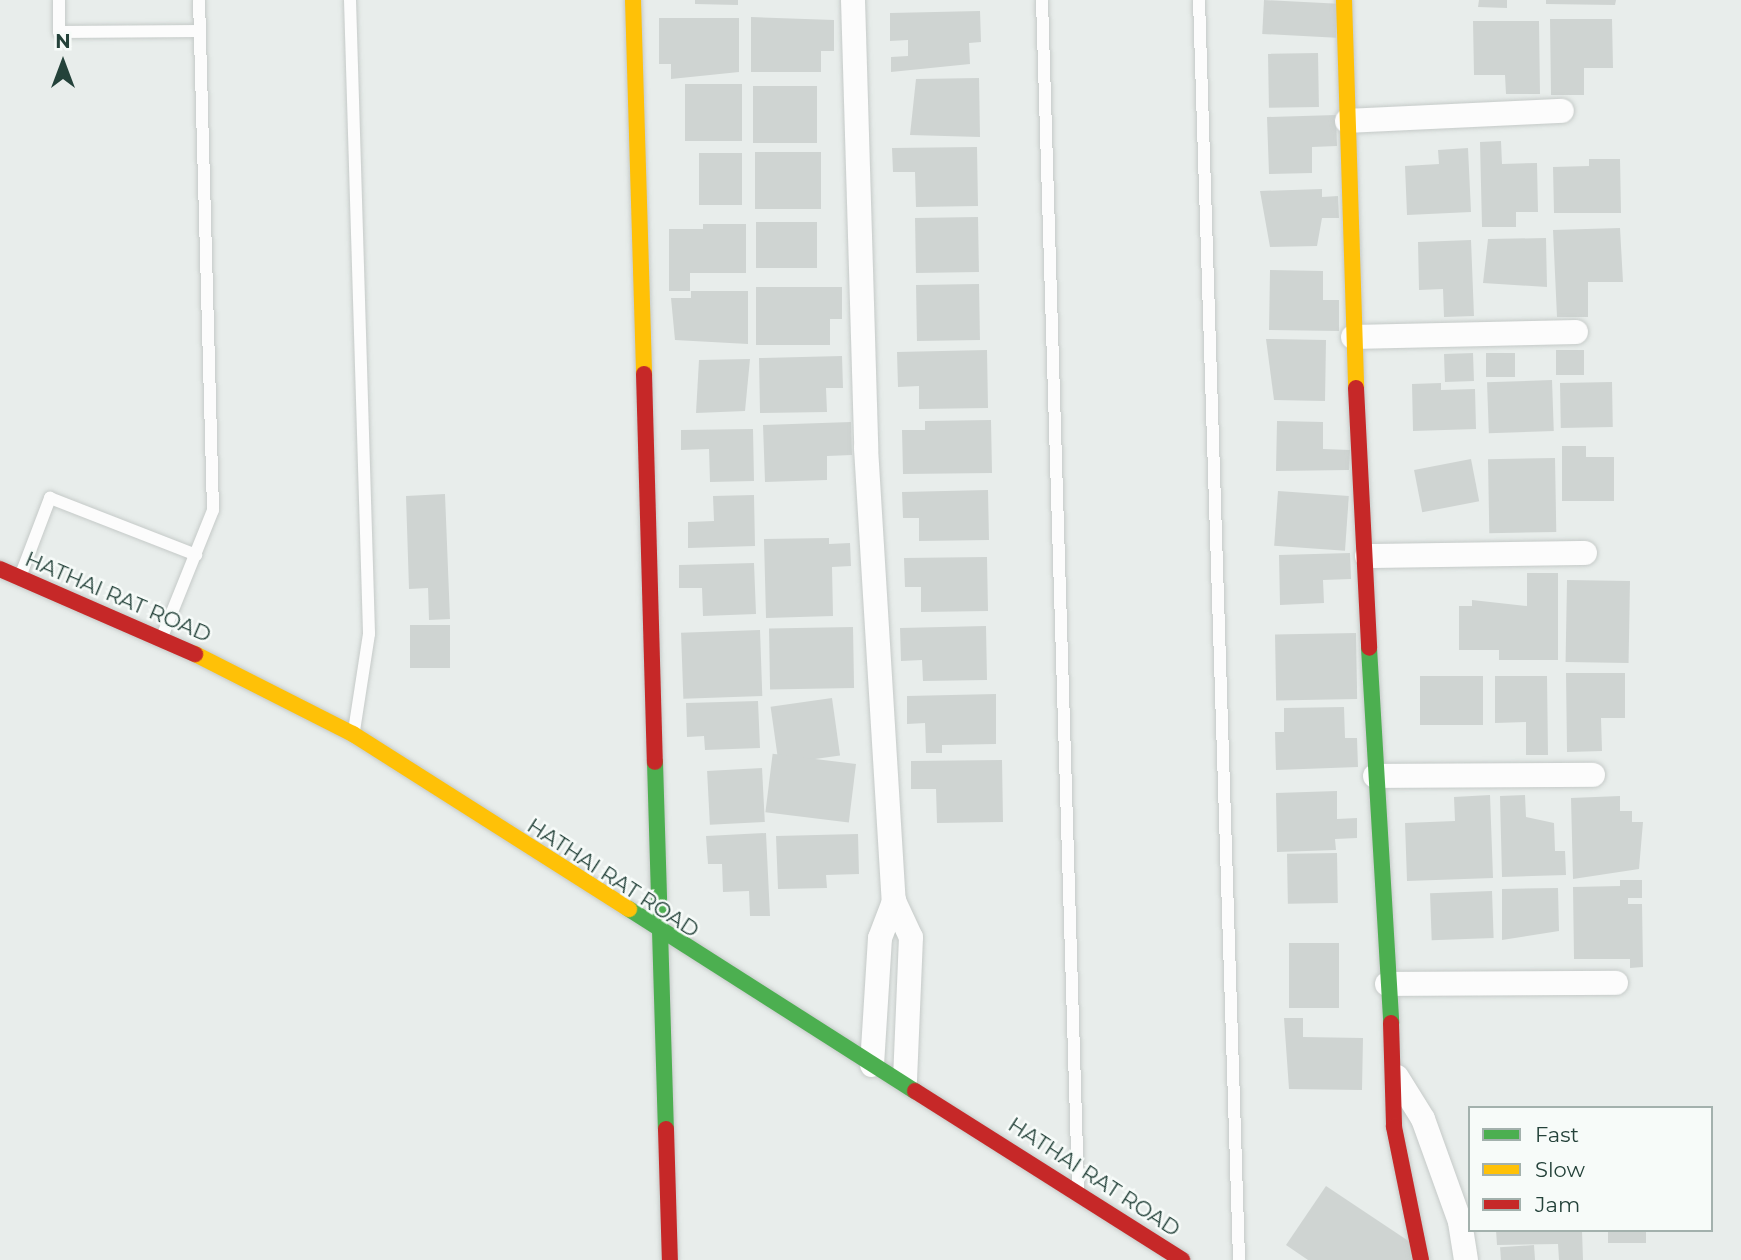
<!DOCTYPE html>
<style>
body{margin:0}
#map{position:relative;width:1741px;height:1260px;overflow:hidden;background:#e8edeb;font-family:Montserrat,sans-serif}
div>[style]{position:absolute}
.building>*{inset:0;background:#cfd4d2;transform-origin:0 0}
.roads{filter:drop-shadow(0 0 2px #c5cac8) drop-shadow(0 0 2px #c5cac8)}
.lane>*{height:12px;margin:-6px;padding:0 6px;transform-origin:6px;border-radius:6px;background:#fcfcfc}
.street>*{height:24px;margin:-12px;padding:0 12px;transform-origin:12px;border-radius:12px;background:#fcfcfc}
.fast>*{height:16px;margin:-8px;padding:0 8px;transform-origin:8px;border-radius:8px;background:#4caf50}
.slow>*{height:16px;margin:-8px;padding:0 8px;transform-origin:8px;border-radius:8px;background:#ffc107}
.jam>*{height:16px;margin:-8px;padding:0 8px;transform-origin:8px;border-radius:8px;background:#c62828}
span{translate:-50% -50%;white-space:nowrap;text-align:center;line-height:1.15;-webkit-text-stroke:5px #f7fbf9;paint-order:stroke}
.street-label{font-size:21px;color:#24423a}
.legend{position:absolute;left:1468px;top:1106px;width:245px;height:126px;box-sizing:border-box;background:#f7fbf9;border:2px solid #a3b1ad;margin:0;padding:9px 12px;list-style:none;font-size:21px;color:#24423a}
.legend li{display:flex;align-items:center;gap:14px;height:35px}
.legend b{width:35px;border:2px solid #a3b1ad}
.north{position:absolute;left:28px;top:28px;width:70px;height:70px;-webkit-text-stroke:5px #f7fbf9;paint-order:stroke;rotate:0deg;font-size:19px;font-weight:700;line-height:28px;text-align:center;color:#24423a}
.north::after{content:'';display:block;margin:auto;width:24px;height:32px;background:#24423a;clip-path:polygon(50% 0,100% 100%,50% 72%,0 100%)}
</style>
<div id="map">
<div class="building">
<div style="clip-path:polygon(695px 0,738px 0,738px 5px,695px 4px)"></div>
<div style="left:1264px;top:0;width:74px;height:34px;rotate:3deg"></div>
<div style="clip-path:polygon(1479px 0,1507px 0,1507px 8px,1478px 7px)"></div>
<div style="clip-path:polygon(1546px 0,1616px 0,1615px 5px,1546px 4px)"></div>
<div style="clip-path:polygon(980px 11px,981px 42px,969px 43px,970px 64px,891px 72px,891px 57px,908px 56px,908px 40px,890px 41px,890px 13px)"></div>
<div style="clip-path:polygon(751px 17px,834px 20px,834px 51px,821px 51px,821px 72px,751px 72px)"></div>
<div style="clip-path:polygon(659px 18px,739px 18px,739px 72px,671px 79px,671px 64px,659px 64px)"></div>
<div style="clip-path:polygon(1550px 19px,1612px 19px,1613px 68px,1584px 68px,1584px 95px,1551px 95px)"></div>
<div style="clip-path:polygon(1473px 21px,1539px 21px,1540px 94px,1506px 94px,1505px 75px,1474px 75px)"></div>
<div style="left:1318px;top:53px;width:54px;height:50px;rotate:89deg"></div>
<div style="clip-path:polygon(979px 78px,980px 137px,910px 135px,916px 79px)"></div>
<div style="left:685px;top:84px;width:57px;height:57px"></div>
<div style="left:753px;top:86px;width:64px;height:57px"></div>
<div style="clip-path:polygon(1336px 115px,1337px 146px,1312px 147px,1312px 173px,1269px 174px,1267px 117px)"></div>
<div style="clip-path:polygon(1501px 141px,1502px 164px,1537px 163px,1538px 212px,1516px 212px,1516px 227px,1482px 227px,1480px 142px)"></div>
<div style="clip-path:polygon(977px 147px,978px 206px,916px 207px,915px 172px,893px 172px,892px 148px)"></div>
<div style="clip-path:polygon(1468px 148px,1471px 212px,1407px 215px,1405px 166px,1439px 164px,1438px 150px)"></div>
<div style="left:755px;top:152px;width:66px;height:57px"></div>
<div style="left:699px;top:153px;width:43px;height:52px"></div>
<div style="clip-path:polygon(1589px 159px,1620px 159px,1621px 213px,1554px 213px,1553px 167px,1589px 166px)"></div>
<div style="clip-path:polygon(1322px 189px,1322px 197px,1338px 196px,1339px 218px,1322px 218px,1317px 246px,1270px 247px,1260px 191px)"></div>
<div style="left:978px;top:217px;width:55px;height:63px;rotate:89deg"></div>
<div style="left:756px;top:222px;width:61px;height:46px"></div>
<div style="clip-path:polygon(703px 224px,746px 224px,746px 273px,690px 273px,690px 291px,669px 291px,669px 229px,703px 229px)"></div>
<div style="clip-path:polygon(1620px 228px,1623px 282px,1588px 282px,1588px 317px,1557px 317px,1553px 230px)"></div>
<div style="clip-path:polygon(1546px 238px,1547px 287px,1483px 283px,1488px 239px)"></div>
<div style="clip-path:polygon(1471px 240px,1474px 316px,1444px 317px,1443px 289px,1419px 290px,1418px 242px)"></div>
<div style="clip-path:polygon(1270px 270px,1323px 271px,1323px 300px,1339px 300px,1339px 331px,1269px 330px)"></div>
<div style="left:979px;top:284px;width:56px;height:63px;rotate:89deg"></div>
<div style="clip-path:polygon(756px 287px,842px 287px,842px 319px,830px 319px,830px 345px,756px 345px)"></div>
<div style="clip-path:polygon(691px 291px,748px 291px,748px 344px,675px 340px,671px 298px,691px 298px)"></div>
<div style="clip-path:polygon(1266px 339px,1326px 340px,1325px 401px,1274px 400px)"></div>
<div style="clip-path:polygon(987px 350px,988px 408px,919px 409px,919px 386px,898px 387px,897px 352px)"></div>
<div style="left:1556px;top:350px;width:28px;height:25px"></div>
<div style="left:1473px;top:353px;width:28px;height:29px;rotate:88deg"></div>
<div style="left:1486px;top:353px;width:29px;height:24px"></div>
<div style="clip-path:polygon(842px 356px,843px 388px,826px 388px,827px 412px,760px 413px,759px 358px)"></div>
<div style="clip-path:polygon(750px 359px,745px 411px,696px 413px,699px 360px)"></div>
<div style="left:1552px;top:380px;width:51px;height:65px;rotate:88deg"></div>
<div style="left:1612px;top:382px;width:45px;height:52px;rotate:89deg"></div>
<div style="clip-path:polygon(1441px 383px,1441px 390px,1475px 389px,1476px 429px,1413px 431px,1412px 384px)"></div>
<div style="clip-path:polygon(991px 420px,992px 473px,903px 474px,902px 430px,925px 430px,925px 421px)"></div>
<div style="clip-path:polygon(1277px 421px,1323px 422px,1323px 449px,1350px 450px,1349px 470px,1276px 471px)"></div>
<div style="clip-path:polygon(851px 422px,852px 455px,827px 456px,827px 480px,765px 482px,763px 425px)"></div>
<div style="clip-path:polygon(753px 429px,754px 481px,710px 482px,709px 449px,681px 450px,681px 430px)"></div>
<div style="clip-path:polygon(1562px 446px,1586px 446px,1586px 457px,1614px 457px,1614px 501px,1562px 501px)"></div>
<div style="left:1555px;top:458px;width:74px;height:67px;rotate:89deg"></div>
<div style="left:1471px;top:459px;width:43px;height:58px;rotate:79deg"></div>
<div style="clip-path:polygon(988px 490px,989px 540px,919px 541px,919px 518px,903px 518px,902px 492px)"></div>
<div style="left:1278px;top:491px;width:71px;height:55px;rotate:4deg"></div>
<div style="clip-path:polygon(445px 494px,450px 619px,429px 620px,428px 588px,409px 589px,406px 496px)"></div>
<div style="clip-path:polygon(754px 495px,755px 546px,688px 548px,688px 522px,714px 521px,713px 496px)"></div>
<div style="clip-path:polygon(829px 538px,829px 544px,850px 543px,851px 566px,832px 567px,833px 616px,766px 618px,764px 539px)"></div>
<div style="clip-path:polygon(1350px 553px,1351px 579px,1323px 580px,1324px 603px,1280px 605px,1279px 555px)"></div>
<div style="clip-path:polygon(987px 557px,988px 611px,921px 612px,921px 587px,905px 587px,904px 558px)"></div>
<div style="clip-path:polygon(754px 563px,756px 614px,703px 616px,702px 588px,679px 588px,679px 565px)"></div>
<div style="clip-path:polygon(1527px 573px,1558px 573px,1558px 660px,1499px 660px,1499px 650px,1459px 650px,1459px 606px,1472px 606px,1472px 600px,1527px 606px)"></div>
<div style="left:1567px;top:580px;width:63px;height:82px;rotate:1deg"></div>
<div style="left:410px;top:625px;width:40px;height:43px"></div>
<div style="clip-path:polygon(986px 626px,987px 680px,923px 681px,922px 660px,901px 661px,900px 628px)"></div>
<div style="left:853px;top:627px;width:61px;height:84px;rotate:89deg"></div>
<div style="left:760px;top:630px;width:66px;height:79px;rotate:88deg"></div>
<div style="left:1356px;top:633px;width:66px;height:81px;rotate:89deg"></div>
<div style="clip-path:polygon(1566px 673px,1625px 673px,1625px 718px,1601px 718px,1602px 751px,1567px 752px)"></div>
<div style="left:1420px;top:676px;width:63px;height:49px"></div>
<div style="clip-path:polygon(1495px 676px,1547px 676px,1548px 755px,1526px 755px,1526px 722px,1495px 723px)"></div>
<div style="clip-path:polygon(996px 694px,996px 744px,942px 745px,942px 753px,926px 753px,925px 723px,907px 724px,907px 696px)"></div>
<div style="left:832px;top:698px;width:58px;height:62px;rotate:82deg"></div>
<div style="clip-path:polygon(758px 701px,760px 748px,705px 750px,704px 736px,687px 737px,686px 703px)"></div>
<div style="clip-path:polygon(1344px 707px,1345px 738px,1357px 738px,1358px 767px,1276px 770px,1275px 732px,1284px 732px,1284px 708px)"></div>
<div style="clip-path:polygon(1002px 760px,1003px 822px,937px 823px,936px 789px,911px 789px,911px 761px)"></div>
<div style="left:856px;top:764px;width:59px;height:84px;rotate:97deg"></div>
<div style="left:762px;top:768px;width:54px;height:55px;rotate:87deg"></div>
<div style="clip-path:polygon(1337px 791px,1337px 819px,1357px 818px,1357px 838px,1335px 839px,1336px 850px,1277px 852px,1276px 793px)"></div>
<div style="clip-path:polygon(1490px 795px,1493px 878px,1407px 881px,1405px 823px,1455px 821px,1454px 797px)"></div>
<div style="clip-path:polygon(1525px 795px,1526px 817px,1554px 823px,1555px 851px,1565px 851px,1566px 875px,1502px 877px,1500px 796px)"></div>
<div style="clip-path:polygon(1620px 796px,1620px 811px,1632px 811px,1632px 822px,1643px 822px,1639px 869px,1573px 879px,1571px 798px)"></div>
<div style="clip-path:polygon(766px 833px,770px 916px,750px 916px,749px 891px,723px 892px,722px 864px,708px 864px,706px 836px)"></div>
<div style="clip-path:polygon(858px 834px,859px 874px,826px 875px,827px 888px,778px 889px,776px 836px)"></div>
<div style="left:1337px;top:853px;width:50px;height:50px;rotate:89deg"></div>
<div style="clip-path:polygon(1620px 880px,1642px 880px,1642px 898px,1628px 898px,1628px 904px,1642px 904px,1643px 967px,1630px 968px,1630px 959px,1574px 959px,1573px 887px,1620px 886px)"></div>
<div style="clip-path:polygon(1558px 888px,1559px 931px,1502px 940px,1502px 889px)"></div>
<div style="left:1492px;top:891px;width:47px;height:62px;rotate:88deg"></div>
<div style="left:1289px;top:943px;width:50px;height:65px"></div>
<div style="clip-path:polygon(1284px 1018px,1303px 1018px,1303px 1037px,1363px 1038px,1362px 1090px,1289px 1089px)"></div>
<div style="clip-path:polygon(1326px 1186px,1413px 1244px,1416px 1260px,1308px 1260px,1286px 1245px)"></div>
<div style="clip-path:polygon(1496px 1230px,1582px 1230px,1583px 1260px,1559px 1260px,1558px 1244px,1497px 1245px)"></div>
<div style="left:1608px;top:1230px;width:38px;height:13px"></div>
<div style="left:1534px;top:1245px;width:15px;height:34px;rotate:86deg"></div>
</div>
<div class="roads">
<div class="lane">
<div style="left:59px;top:0;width:32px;rotate:90deg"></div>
<div style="left:59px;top:32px;width:141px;rotate:-0.4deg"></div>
<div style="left:350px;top:0;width:634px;rotate:88.28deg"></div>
<div style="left:369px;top:634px;width:98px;rotate:98.8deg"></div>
<div style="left:1042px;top:0;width:1189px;rotate:88.26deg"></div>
<div style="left:1199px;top:0;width:1261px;rotate:88.18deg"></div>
<div style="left:20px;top:577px;width:85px;rotate:-69.2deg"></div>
<div style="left:50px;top:498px;width:157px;rotate:21.3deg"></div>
<div style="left:162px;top:637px;width:137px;rotate:-68.1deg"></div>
<div style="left:213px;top:510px;width:510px;rotate:-91.57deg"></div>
</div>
<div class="street">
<div style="left:853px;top:0;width:448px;rotate:88.3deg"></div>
<div style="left:866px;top:448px;width:454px;rotate:86.5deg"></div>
<div style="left:894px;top:901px;width:40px;rotate:65deg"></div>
<div style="left:911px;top:937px;width:143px;rotate:92.4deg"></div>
<div style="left:1347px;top:121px;width:215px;rotate:-2.7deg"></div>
<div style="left:1353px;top:337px;width:223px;rotate:-1.3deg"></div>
<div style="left:1367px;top:556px;width:218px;rotate:-0.8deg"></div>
<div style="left:1375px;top:776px;width:218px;rotate:-0.3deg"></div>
<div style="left:1387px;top:984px;width:229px;rotate:-0.3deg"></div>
<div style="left:872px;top:1065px;width:127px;rotate:-86.4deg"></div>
<div style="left:880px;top:938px;width:40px;rotate:-69deg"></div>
<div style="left:1397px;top:1077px;width:49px;rotate:58.2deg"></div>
<div style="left:1423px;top:1119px;width:109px;rotate:70.2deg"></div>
<div style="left:1460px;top:1222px;width:38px;rotate:81deg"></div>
</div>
<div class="fast">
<div style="left:1369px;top:648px;width:376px;rotate:86.6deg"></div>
<div style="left:655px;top:762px;width:367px;rotate:88.3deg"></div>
<div style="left:629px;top:909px;width:339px;rotate:32.5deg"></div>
</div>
<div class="slow">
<div style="left:633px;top:0;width:374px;rotate:88.3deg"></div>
<div style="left:1344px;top:0;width:388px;rotate:88.2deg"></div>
<div style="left:195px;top:654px;width:177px;rotate:26.9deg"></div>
<div style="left:353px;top:734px;width:327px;rotate:32.4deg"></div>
</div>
<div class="jam">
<div style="left:644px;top:374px;width:388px;rotate:88.4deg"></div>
<div style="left:1356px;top:388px;width:260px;rotate:87.1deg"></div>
<div style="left:0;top:569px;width:213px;rotate:23.6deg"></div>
<div style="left:1391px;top:1023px;width:104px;rotate:88.3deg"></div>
<div style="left:1394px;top:1127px;width:136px;rotate:78.5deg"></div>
<div style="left:915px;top:1091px;width:316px;rotate:32.3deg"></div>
<div style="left:666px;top:1129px;width:131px;rotate:88.3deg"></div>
</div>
</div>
<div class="street-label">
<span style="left:118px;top:597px;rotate:23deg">HATHAI RAT ROAD</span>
<span style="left:613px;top:878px;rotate:33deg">HATHAI RAT ROAD</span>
<span style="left:1094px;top:1177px;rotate:33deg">HATHAI RAT ROAD</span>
</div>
<ul class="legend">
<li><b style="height:9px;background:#4caf50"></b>Fast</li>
<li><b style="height:9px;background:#ffc107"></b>Slow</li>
<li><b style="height:9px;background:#c62828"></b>Jam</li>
</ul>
<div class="north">N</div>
</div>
